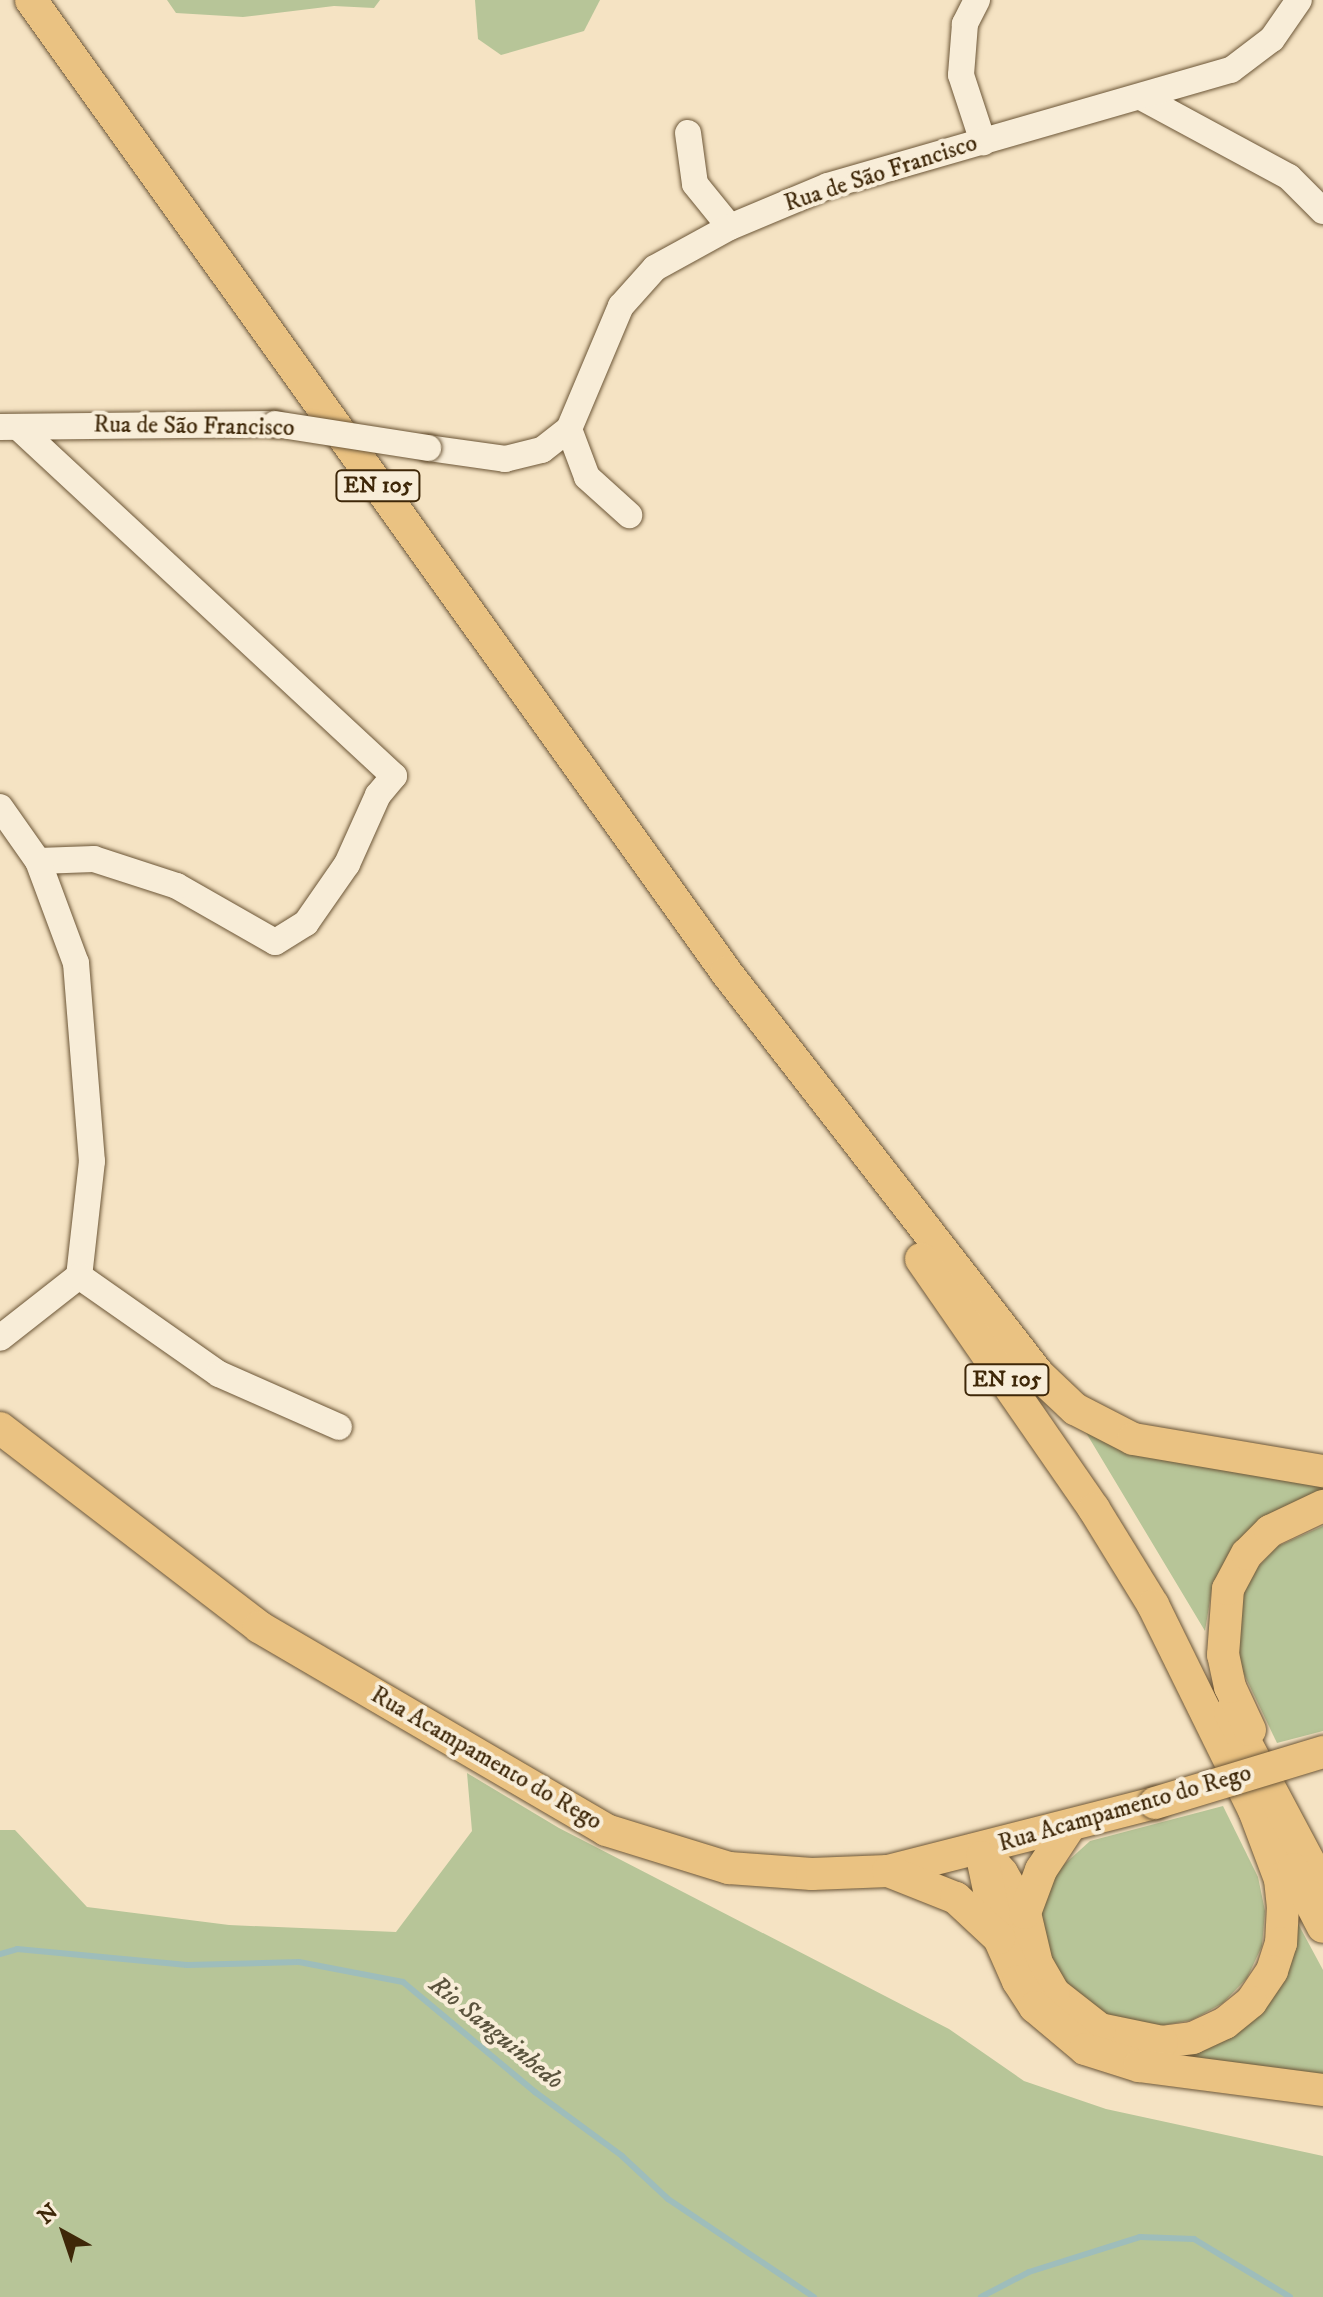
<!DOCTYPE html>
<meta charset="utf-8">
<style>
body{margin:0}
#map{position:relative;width:1323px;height:2297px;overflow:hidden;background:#f5e3c3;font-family:"IM FELL DW Pica",serif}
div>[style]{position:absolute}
.green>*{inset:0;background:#b7c598}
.stream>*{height:6px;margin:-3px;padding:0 3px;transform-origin:3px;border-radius:3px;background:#9ebdbb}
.roads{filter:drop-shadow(0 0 2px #6c5637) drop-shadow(0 0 2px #6c5637)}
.minor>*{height:26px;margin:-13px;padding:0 13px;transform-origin:13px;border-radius:13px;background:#f8edd8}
.major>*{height:32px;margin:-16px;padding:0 16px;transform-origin:16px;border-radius:16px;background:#eac282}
.bridges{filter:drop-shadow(0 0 2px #6c5637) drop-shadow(0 0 2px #6c5637)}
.minor-bridge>*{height:26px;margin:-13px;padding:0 13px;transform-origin:13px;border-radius:13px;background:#f8edd8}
.major-bridge>*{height:32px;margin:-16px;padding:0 16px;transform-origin:16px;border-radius:16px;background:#eac282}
span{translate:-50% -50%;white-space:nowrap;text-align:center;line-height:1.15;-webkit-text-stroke:8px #f8edd8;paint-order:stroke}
.shield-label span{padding:2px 6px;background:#f8edd8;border:2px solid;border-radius:6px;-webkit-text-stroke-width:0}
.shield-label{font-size:22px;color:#3e2708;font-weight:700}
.street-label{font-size:24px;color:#3e2708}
.water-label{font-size:26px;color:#5b543e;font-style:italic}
.north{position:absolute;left:24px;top:2193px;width:80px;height:80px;-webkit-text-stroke:6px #f8edd8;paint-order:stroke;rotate:320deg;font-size:22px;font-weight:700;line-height:32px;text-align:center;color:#3e2708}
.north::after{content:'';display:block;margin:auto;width:28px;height:36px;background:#3e2708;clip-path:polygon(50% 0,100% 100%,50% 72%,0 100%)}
</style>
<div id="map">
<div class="green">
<div style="clip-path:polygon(167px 0,380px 0,374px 8px,334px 6px,243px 17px,176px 13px)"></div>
<div style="clip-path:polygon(475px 0,600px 0,584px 31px,501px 55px,478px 39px)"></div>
<div style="clip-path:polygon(1085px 1431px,1323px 1484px,1323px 1496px,1244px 1537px,1213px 1582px,1205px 1631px)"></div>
<div style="clip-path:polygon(1323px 1526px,1323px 1731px,1277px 1743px,1243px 1672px,1236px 1638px,1239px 1603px,1254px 1571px,1278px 1546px)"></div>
<div style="clip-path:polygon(467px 1773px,559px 1828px,949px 2029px,1024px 2081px,1106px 2109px,1323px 2156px,1323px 2297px,0 2297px,0 1830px,15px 1830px,87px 1907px,229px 1925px,396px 1932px,472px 1831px)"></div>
<div style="clip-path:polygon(1223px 1806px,1258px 1877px,1265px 1911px,1262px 1946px,1247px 1978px,1223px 2003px,1192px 2020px,1154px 2027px,1118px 2026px,1057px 1982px,1043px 1941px,1040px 1905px,1058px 1870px,1090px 1841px)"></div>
<div style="clip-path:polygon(1295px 1918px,1323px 1970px,1323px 2083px,1177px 2061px,1222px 2041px)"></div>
</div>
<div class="stream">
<div style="left:0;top:1954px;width:18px;rotate:-16deg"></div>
<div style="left:17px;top:1949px;width:171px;rotate:5.4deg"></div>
<div style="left:187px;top:1965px;width:112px;rotate:-1.5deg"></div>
<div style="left:299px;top:1962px;width:106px;rotate:10.9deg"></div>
<div style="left:403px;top:1982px;width:172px;rotate:39.8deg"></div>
<div style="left:535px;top:2092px;width:108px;rotate:36.3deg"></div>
<div style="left:622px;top:2156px;width:63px;rotate:43.1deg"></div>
<div style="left:668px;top:2199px;width:176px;rotate:33.9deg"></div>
<div style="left:981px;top:2297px;width:54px;rotate:-27.5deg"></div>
<div style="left:1029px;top:2272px;width:116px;rotate:-17.5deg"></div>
<div style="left:1140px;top:2237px;width:54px;rotate:2.1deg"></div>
<div style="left:1194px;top:2239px;width:112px;rotate:31.1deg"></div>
</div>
<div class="roads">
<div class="minor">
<div style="left:977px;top:0;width:27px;rotate:117deg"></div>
<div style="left:965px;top:24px;width:51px;rotate:94.5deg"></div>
<div style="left:961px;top:75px;width:71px;rotate:71.8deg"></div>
<div style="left:1141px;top:97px;width:168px;rotate:28.4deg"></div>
<div style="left:1289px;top:177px;width:48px;rotate:45deg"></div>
<div style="left:688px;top:133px;width:51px;rotate:82.2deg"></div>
<div style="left:695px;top:184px;width:55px;rotate:50.9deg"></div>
<div style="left:0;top:427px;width:275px;rotate:-0.6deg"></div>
<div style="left:18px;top:427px;width:513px;rotate:42.87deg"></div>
<div style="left:394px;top:776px;width:25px;rotate:130deg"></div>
<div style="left:378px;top:795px;width:76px;rotate:114.2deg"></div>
<div style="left:347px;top:864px;width:72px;rotate:124.8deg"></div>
<div style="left:306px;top:923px;width:36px;rotate:148deg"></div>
<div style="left:275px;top:942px;width:113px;rotate:-150.3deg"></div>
<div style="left:177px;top:886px;width:87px;rotate:-162deg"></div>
<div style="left:94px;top:859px;width:56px;rotate:178deg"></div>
<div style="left:569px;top:429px;width:51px;rotate:69.4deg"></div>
<div style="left:587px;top:477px;width:57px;rotate:42.1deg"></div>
<div style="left:428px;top:448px;width:78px;rotate:8.1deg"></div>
<div style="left:505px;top:459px;width:38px;rotate:-14deg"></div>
<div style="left:542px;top:450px;width:34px;rotate:-38deg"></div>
<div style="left:569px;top:429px;width:134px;rotate:-67.1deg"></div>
<div style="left:621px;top:306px;width:51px;rotate:-48.2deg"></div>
<div style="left:655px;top:268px;width:85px;rotate:-28.7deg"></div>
<div style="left:730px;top:227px;width:106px;rotate:-22.7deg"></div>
<div style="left:828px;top:186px;width:419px;rotate:-16.1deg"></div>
<div style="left:1231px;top:70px;width:51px;rotate:-37.1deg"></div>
<div style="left:1272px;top:39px;width:47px;rotate:-55.3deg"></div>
<div style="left:0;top:807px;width:66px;rotate:54.9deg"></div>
<div style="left:38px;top:861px;width:109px;rotate:69.6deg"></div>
<div style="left:76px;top:963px;width:199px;rotate:85.4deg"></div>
<div style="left:92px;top:1161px;width:116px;rotate:96.4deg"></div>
<div style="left:79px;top:1276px;width:100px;rotate:141.9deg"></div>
<div style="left:79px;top:1276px;width:171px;rotate:35deg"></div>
<div style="left:219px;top:1374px;width:131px;rotate:23.8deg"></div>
</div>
<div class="major">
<div style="left:31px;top:0;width:1195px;rotate:54.43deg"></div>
<div style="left:726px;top:972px;width:510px;rotate:52.16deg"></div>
<div style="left:1039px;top:1375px;width:50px;rotate:43.4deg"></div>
<div style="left:1075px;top:1409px;width:65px;rotate:27.3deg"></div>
<div style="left:1133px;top:1439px;width:193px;rotate:9.6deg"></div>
<div style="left:921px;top:1259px;width:304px;rotate:55.3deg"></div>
<div style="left:1094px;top:1509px;width:113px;rotate:58.4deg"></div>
<div style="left:1153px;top:1605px;width:229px;rotate:63.8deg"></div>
<div style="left:1254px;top:1810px;width:74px;rotate:69.4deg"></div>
<div style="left:1280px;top:1879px;width:27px;rotate:84deg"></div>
<div style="left:1283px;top:1906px;width:37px;rotate:93deg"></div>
<div style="left:1281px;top:1943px;width:29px;rotate:108deg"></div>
<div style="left:1272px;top:1971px;width:37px;rotate:124deg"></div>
<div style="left:1251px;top:2002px;width:33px;rotate:141deg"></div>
<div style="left:1225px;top:2023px;width:35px;rotate:155deg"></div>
<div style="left:1193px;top:2038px;width:31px;rotate:173deg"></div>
<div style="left:1162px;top:2042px;width:63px;rotate:-168.2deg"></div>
<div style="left:1100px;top:2029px;width:58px;rotate:-142deg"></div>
<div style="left:1054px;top:1993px;width:34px;rotate:-120deg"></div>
<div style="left:1037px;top:1964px;width:52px;rotate:-103.2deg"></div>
<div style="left:1025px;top:1913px;width:46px;rotate:-119.9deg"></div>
<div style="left:1002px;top:1873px;width:31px;rotate:-132deg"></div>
<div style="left:0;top:1428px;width:327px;rotate:37.5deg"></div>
<div style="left:259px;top:1627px;width:402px;rotate:30.3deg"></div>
<div style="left:606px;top:1830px;width:129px;rotate:17.2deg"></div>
<div style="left:729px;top:1868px;width:83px;rotate:4.1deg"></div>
<div style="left:812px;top:1874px;width:76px;rotate:-2.3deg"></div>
<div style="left:888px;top:1871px;width:276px;rotate:-14.3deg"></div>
<div style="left:1230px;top:1713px;width:198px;rotate:62deg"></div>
<div style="left:1250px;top:1730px;width:47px;rotate:-114.9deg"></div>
<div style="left:1230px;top:1687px;width:33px;rotate:-102deg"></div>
<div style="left:1223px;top:1655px;width:66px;rotate:-85.7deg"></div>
<div style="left:1228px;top:1589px;width:40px;rotate:-62deg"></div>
<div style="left:1247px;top:1554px;width:33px;rotate:-45deg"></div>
<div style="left:1270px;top:1531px;width:59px;rotate:-25.3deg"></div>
<div style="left:982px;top:1857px;width:83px;rotate:78.1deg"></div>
<div style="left:999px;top:1938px;width:47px;rotate:66.2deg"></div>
<div style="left:1018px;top:1981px;width:31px;rotate:57deg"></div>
<div style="left:1035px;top:2007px;width:65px;rotate:40deg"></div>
<div style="left:1085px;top:2049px;width:57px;rotate:17.5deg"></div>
<div style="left:1139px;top:2066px;width:186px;rotate:7.4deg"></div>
<div style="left:1293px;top:1869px;width:65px;rotate:62.7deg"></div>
<div style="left:888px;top:1871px;width:73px;rotate:21.7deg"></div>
<div style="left:956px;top:1898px;width:59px;rotate:42.9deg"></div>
<div style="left:1025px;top:1913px;width:46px;rotate:-69.6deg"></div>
<div style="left:1041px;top:1870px;width:53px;rotate:-56.6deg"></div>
</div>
</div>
<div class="bridges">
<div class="minor-bridge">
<div style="left:275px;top:424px;width:155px;rotate:8.9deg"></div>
</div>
<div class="major-bridge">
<div style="left:1155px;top:1803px;width:176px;rotate:-16.9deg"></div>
</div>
</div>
<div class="shield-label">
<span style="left:378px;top:486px">EN 105</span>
<span style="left:1007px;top:1380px">EN 105</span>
</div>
<div class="street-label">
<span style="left:881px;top:174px;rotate:-18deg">Rua de São Francisco</span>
<span style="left:194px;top:427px;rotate:1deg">Rua de São Francisco</span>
<span style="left:486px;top:1759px;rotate:30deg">Rua Acampamento do Rego</span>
<span style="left:1125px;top:1809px;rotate:-16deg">Rua Acampamento do Rego</span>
</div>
<div class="water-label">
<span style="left:496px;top:2033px;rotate:39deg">Rio Sanguinhedo</span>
</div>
<div class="north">N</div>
</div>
